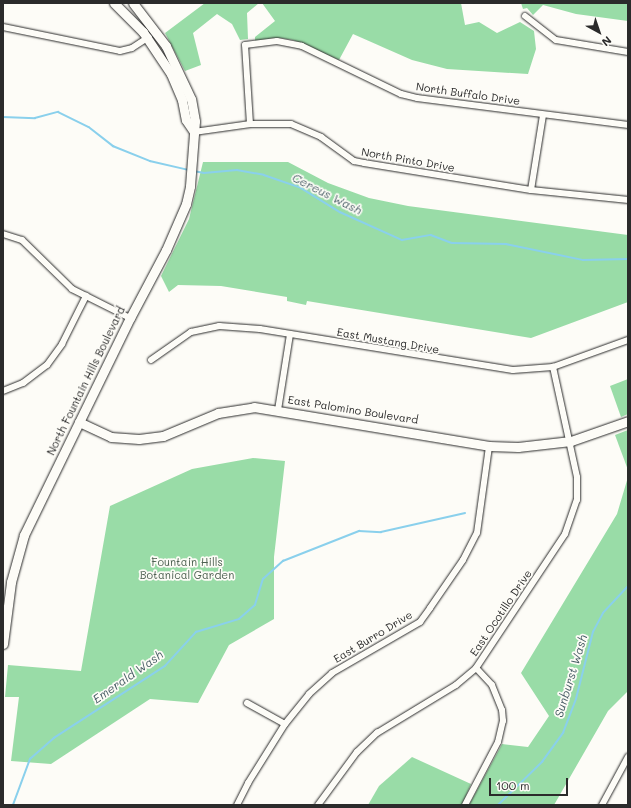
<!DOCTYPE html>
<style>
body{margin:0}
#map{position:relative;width:631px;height:808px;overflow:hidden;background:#fdfcf7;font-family:Mali,sans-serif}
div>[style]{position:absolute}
.green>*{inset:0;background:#99dca7}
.stream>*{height:1.5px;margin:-0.75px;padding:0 0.75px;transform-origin:0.75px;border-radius:0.75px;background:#8ad0ec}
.roads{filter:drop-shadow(0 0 1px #2b2b2b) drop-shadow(0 0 1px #2b2b2b)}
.street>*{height:6px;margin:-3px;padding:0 3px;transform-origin:3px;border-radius:3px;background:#fdfcf7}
.secondary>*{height:9px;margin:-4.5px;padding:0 4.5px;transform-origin:4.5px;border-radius:4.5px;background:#fdfcf7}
span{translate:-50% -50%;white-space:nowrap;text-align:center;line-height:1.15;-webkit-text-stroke:3.5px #fdfcf7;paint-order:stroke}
.street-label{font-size:11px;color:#2b2b2b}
.park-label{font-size:11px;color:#4c6050}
.water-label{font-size:12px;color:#485d65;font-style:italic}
.frame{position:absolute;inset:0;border:4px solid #2b2b2b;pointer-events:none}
.north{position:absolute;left:579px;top:12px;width:40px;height:40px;-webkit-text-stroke:3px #fdfcf7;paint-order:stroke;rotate:140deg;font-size:11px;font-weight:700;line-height:16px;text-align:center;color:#2b2b2b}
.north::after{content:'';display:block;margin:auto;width:14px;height:18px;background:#2b2b2b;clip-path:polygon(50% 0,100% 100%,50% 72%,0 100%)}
.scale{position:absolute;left:489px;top:778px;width:79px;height:18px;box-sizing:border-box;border:2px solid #2b2b2b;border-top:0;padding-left:5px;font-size:12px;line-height:14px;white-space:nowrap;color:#2b2b2b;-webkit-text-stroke:3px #fdfcf7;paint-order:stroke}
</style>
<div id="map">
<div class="green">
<div style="clip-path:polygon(205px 3px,259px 3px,247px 13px,248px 39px,240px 40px,232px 24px,217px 14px,193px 33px,201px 65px,185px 71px,165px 33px)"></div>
<div style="clip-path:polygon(262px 3px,461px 3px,465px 25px,479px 22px,497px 33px,520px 22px,534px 31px,536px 49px,528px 74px,447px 69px,412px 60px,353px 34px,339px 60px,293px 40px,280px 38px,255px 41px,255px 37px,275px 21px)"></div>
<div style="clip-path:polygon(521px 3px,628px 3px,628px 21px,576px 14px,543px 5px,533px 15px,527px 8px,523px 9px)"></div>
<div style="clip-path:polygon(203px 162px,288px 162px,328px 183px,369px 198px,408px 206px,628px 235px,628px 302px,531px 338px,307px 301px,306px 305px,287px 301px,287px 297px,221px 286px,178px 285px,169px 292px,161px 276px,189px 219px)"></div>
<div style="clip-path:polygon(628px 379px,628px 414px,621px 417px,610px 386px)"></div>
<div style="clip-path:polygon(628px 430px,628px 470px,615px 435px)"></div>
<div style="clip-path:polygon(253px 458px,285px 461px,274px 557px,274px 619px,229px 645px,198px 703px,150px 699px,51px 764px,11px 761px,19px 697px,5px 697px,8px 665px,81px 671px,110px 506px,192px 469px)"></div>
<div style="clip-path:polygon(628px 477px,628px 691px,608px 711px,554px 805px,469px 805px,502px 744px,528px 747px,549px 716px,521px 673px,617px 514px)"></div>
<div style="clip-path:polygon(412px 757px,471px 784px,462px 805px,368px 805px,379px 786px)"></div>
</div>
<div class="stream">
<div style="left:3px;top:117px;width:32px;rotate:2deg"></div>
<div style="left:35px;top:118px;width:24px;rotate:-15deg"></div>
<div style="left:58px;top:112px;width:34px;rotate:26deg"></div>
<div style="left:89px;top:127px;width:31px;rotate:38deg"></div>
<div style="left:113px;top:146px;width:40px;rotate:22deg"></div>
<div style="left:150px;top:161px;width:39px;rotate:13deg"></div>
<div style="left:194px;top:171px;width:10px;rotate:11deg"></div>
<div style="left:204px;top:173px;width:33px;rotate:-5deg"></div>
<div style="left:237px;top:170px;width:27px;rotate:10deg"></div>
<div style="left:264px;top:175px;width:39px;rotate:19deg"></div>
<div style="left:301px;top:188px;width:46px;rotate:31.6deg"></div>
<div style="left:340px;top:212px;width:68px;rotate:24.3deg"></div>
<div style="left:402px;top:240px;width:29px;rotate:-10deg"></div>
<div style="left:431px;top:235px;width:22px;rotate:21deg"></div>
<div style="left:452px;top:243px;width:54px;rotate:1.1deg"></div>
<div style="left:506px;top:244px;width:79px;rotate:11.7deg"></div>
<div style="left:583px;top:260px;width:45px;rotate:-1.3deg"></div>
<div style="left:13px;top:805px;width:49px;rotate:-69.7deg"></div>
<div style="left:30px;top:759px;width:32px;rotate:-41deg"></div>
<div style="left:54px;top:738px;width:132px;rotate:-33deg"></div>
<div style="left:165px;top:666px;width:46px;rotate:-47.6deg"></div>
<div style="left:196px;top:632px;width:45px;rotate:-16.8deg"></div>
<div style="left:239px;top:619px;width:21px;rotate:-41deg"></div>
<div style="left:255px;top:605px;width:27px;rotate:-73deg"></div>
<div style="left:263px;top:579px;width:27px;rotate:-42deg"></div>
<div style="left:283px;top:561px;width:82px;rotate:-21.5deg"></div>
<div style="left:359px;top:531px;width:22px;rotate:3deg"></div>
<div style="left:381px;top:532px;width:86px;rotate:-12.7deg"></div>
<div style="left:498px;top:805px;width:62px;rotate:-44.3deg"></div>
<div style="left:542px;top:762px;width:36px;rotate:-54deg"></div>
<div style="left:563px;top:733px;width:36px;rotate:-69deg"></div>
<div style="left:576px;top:699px;width:69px;rotate:-75.8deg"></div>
<div style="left:593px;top:632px;width:21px;rotate:-62deg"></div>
<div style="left:603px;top:613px;width:37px;rotate:-47deg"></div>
</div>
<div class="roads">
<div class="street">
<div style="left:525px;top:16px;width:39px;rotate:38deg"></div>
<div style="left:556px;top:40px;width:73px;rotate:9.5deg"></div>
<div style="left:3px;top:27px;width:119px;rotate:11.6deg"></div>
<div style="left:120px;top:51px;width:12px;rotate:-14deg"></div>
<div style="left:132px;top:48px;width:20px;rotate:-33deg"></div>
<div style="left:250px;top:124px;width:79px;rotate:-93.6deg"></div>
<div style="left:245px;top:45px;width:32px;rotate:-7deg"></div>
<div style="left:277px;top:41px;width:25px;rotate:11deg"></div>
<div style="left:302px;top:46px;width:110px;rotate:25.9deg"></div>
<div style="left:401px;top:94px;width:16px;rotate:14deg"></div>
<div style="left:417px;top:98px;width:213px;rotate:7.3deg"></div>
<div style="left:194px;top:132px;width:57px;rotate:-8.1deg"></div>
<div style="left:250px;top:124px;width:41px"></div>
<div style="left:291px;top:124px;width:33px;rotate:23deg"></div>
<div style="left:321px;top:137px;width:41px;rotate:36deg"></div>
<div style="left:354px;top:161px;width:10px;rotate:11deg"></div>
<div style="left:364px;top:163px;width:169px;rotate:9.2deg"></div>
<div style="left:531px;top:190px;width:98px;rotate:5.9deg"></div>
<div style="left:531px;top:190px;width:76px;rotate:-80.9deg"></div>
<div style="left:3px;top:234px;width:20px;rotate:18deg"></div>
<div style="left:22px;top:240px;width:70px;rotate:44.4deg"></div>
<div style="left:72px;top:289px;width:65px;rotate:26.6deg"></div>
<div style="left:151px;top:360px;width:49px;rotate:-35deg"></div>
<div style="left:191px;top:332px;width:29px;rotate:-12deg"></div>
<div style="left:219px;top:326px;width:41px;rotate:4.2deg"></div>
<div style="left:260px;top:329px;width:256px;rotate:9.2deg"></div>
<div style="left:513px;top:370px;width:40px;rotate:-4.3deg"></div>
<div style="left:553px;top:367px;width:80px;rotate:-19.8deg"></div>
<div style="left:3px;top:391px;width:22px;rotate:-22deg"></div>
<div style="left:23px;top:383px;width:30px;rotate:-37deg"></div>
<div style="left:47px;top:365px;width:26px;rotate:-54deg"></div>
<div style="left:62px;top:344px;width:54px;rotate:-63.4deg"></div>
<div style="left:278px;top:410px;width:77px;rotate:-81deg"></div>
<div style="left:247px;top:703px;width:43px;rotate:28.9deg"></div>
<div style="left:237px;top:805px;width:25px;rotate:-63deg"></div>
<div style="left:248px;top:783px;width:70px;rotate:-57.9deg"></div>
<div style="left:285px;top:724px;width:38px;rotate:-51deg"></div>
<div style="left:309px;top:694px;width:31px;rotate:-42deg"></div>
<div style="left:332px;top:673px;width:102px;rotate:-30.1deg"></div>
<div style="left:420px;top:622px;width:17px;rotate:-54deg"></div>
<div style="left:430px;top:608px;width:58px;rotate:-55.5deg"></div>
<div style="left:463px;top:560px;width:30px;rotate:-63deg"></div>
<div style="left:477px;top:533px;width:88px;rotate:-82.1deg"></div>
<div style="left:318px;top:805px;width:66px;rotate:-53.7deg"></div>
<div style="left:357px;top:752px;width:28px;rotate:-44deg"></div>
<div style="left:377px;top:733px;width:92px;rotate:-31.3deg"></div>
<div style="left:456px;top:685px;width:26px;rotate:-40deg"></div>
<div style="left:476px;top:668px;width:161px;rotate:-56.4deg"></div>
<div style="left:565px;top:534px;width:36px;rotate:-71deg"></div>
<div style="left:577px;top:500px;width:23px;rotate:-90deg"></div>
<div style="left:577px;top:477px;width:113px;rotate:-102.3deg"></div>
<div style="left:465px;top:805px;width:71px;rotate:-62.4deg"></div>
<div style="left:498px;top:742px;width:22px;rotate:-77deg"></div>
<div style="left:503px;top:721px;width:11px;rotate:-95deg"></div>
<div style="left:502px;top:710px;width:27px;rotate:-112deg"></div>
<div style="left:492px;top:685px;width:23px;rotate:-133deg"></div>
<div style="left:602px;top:805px;width:55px;rotate:-61.6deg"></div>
</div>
<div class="secondary">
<div style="left:114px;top:3px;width:41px;rotate:45deg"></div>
<div style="left:143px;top:32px;width:50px;rotate:56.3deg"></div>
<div style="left:171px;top:74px;width:28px;rotate:67deg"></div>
<div style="left:182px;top:100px;width:20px;rotate:79deg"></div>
<div style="left:186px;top:120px;width:14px;rotate:56deg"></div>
<div style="left:79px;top:422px;width:35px;rotate:25deg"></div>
<div style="left:111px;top:437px;width:28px;rotate:4deg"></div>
<div style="left:139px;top:439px;width:24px;rotate:-7deg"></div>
<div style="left:163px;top:436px;width:60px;rotate:-22.7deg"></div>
<div style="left:218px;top:413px;width:36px;rotate:-9deg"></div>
<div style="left:254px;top:407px;width:238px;rotate:9.4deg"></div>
<div style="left:489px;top:446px;width:29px;rotate:2deg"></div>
<div style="left:518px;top:447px;width:53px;rotate:-6.5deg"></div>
<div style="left:571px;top:441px;width:60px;rotate:-19.3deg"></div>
<div style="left:3px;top:644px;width:63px;rotate:-82.6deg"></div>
<div style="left:11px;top:582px;width:49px;rotate:-74.5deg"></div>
<div style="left:24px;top:535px;width:242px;rotate:-64deg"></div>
<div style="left:130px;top:318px;width:77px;rotate:-62.1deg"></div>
<div style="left:166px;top:250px;width:50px;rotate:-66.5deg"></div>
<div style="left:186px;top:204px;width:18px;rotate:-77deg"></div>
<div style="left:190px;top:186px;width:65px;rotate:-85.6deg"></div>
<div style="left:195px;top:121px;width:22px;rotate:-100deg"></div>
<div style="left:191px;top:99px;width:59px;rotate:-115.3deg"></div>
<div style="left:166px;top:46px;width:54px;rotate:-127.5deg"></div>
</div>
</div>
<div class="street-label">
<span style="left:468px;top:94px;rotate:8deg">North Buffalo Drive</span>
<span style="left:408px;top:160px;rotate:10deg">North Pinto Drive</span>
<span style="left:388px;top:341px;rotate:10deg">East Mustang Drive</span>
<span style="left:86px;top:381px;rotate:-64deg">North Fountain Hills Boulevard</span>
<span style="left:353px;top:410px;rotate:9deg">East Palomino Boulevard</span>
<span style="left:501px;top:613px;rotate:-56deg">East Ocotillo Drive</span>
<span style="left:373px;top:637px;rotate:-31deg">East Burro Drive</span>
</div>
<div class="park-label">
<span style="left:187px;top:569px">Fountain Hills<br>Botanical Garden</span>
</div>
<div class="water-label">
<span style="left:327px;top:194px;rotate:27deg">Cereus Wash</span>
<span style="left:571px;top:676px;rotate:-73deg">Sunburst Wash</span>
<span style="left:128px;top:677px;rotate:-35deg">Emerald Wash</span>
</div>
<div class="frame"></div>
<div class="north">N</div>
<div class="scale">100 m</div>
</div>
